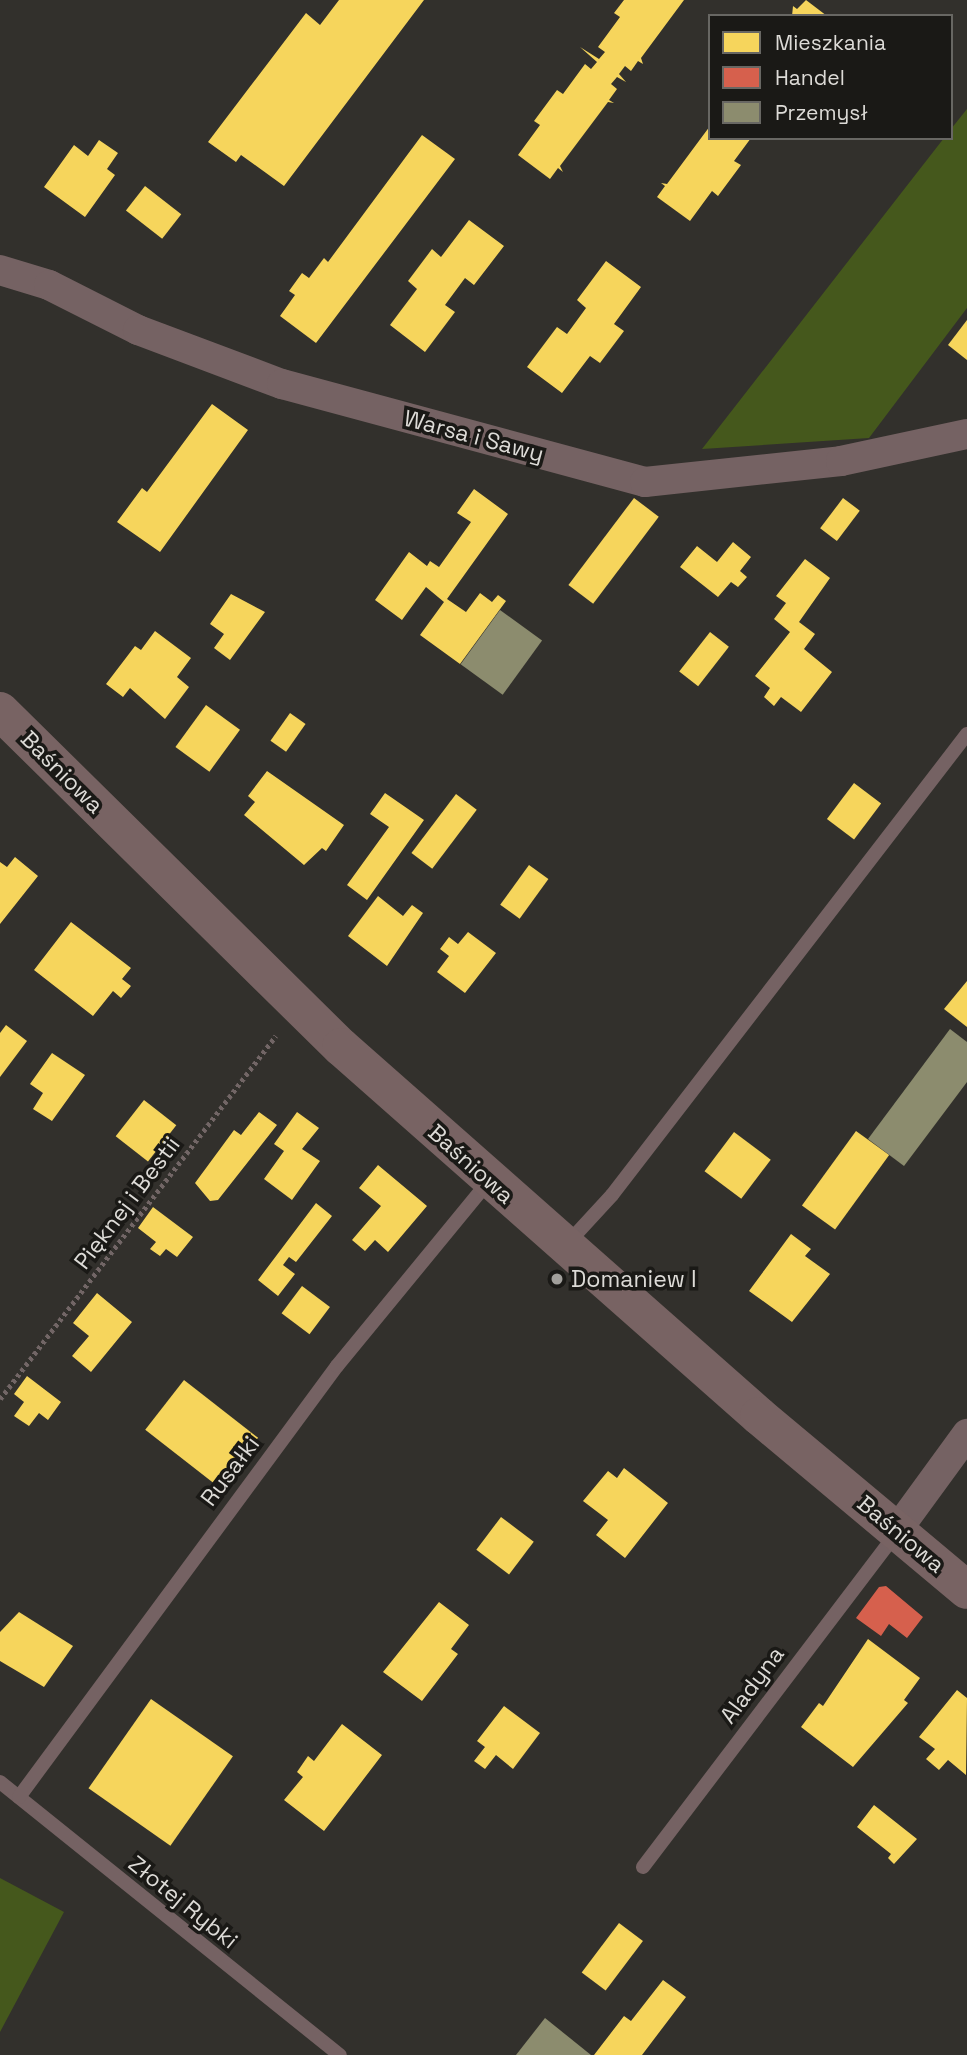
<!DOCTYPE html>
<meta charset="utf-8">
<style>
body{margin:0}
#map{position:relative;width:967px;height:2055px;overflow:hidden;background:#32302c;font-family:"Space Grotesk",sans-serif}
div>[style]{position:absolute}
.green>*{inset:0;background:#45581c}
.homes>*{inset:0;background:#f6d55c;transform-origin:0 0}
.shops>*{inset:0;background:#d6604d}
.industry>*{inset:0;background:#8c8c6e;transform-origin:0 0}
.path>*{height:4.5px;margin-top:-2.25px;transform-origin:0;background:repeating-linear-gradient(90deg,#726666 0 3.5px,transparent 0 7px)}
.lane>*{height:14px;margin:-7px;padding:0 7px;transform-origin:7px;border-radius:7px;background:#756263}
.street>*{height:30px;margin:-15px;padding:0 15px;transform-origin:15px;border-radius:15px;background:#756263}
.secondary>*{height:38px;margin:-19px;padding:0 19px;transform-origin:19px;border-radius:19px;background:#786363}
.dots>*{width:19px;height:19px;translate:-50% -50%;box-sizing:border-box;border:4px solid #1a1916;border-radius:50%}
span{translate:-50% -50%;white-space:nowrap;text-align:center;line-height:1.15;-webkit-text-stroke:7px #1a1916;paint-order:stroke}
.street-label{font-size:23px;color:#dddbd7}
.poi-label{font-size:23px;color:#dddbd7}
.left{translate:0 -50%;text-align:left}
.legend{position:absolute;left:708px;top:14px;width:245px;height:126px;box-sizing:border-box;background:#1a1916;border:2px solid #686763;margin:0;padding:9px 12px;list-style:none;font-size:21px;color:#dddbd7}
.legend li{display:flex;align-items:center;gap:14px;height:35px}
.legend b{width:35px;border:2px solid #686763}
</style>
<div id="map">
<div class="green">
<div style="clip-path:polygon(967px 109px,967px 308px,869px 438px,702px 449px,944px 138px,951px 138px,951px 129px)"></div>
<div style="clip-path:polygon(0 1878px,64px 1912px,0 2032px)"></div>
</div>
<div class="homes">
<div style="clip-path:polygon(339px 0,424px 0,284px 186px,241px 155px,236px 162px,208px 142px,306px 13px,320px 25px)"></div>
<div style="clip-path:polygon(624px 0,684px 0,641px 58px,643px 64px,638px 61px,631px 71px,625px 66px,619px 74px,626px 82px,617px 77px,611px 84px,617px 89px,609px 100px,614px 103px,608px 102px,560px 166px,563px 172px,558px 168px,550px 179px,518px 155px,540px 125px,534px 121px,557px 90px,563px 94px,585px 64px,591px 69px,597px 62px,580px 47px,599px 59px,605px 52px,598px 47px,620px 17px,614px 13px)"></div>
<div style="clip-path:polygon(806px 0,827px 16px,792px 16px,793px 6px,797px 9px)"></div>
<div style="clip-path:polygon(710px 126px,710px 138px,751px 138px,734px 161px,741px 165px,718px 196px,712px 191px,690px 221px,657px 197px,665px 186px,661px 183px,667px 184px)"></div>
<div style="clip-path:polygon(422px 135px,455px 159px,316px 343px,280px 316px,295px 295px,289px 291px,302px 273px,309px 278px,324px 258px,328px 262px)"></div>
<div style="clip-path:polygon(99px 140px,118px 153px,107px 169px,115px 175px,85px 217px,44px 187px,74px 145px,88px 156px)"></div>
<div style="left:145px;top:186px;width:46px;height:31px;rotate:38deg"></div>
<div style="clip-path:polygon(469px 220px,504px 246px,474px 285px,465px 278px,445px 305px,455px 312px,425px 352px,390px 325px,417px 289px,408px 281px,432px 249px,441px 257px)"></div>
<div style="clip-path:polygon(606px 261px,641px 287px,614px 324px,624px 331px,600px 363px,590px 356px,562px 393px,527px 367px,557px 327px,567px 334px,586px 308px,577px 300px)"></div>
<div style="clip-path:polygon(967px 320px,967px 360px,948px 345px)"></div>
<div style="clip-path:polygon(212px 404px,248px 430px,160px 552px,117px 522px,142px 488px,147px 492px)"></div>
<div style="clip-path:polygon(474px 489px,508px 514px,447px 599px,466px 612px,480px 593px,492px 602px,498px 595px,506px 601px,460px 664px,420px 635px,444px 602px,426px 587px,402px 620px,375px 600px,409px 552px,427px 566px,430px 561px,439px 567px,471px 522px,457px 513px)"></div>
<div style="left:634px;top:498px;width:31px;height:109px;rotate:37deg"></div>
<div style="left:843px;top:498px;width:21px;height:38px;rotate:37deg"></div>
<div style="clip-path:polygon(733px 542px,751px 557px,740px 571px,747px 577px,738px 587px,731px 582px,718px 597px,680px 567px,697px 546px,717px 562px)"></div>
<div style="clip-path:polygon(805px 559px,830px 578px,799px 622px,815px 634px,804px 649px,832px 672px,801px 712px,781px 697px,774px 706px,764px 697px,770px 688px,755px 676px,790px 632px,774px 619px,786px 603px,776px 596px)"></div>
<div style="clip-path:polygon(231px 594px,265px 612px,230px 660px,214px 648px,224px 634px,210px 624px)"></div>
<div style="clip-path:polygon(155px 631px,191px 658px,177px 677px,189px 687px,165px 719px,130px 688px,123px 697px,106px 684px,135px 646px,141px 650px)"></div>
<div style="left:710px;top:632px;width:24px;height:50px;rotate:38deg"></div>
<div style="left:206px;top:705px;width:42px;height:52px;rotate:36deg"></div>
<div style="left:290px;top:713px;width:19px;height:34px;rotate:35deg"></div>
<div style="clip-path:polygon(267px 771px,344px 825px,326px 851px,322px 848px,304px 865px,244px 815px,255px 802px,248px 796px)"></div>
<div style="left:854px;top:783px;width:34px;height:45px;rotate:37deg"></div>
<div style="clip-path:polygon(385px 793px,424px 820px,367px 900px,347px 885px,389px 827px,370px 814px)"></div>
<div style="left:456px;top:794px;width:26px;height:74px;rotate:37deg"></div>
<div style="clip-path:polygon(15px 857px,38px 876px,0 924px,0 862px,7px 867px)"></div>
<div style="left:529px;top:865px;width:24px;height:49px;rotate:36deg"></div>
<div style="clip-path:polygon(378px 896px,403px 916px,412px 905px,423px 913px,387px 966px,348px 936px)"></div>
<div style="clip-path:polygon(71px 922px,131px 968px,122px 979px,131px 986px,121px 998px,113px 991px,93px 1016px,34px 970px)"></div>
<div style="clip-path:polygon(468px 932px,496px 953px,465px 993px,437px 972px,449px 956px,440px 949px,449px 937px,458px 944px)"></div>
<div style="clip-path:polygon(967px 981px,967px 1027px,944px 1009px)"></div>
<div style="clip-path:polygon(6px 1025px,27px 1041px,0 1077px,0 1033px)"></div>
<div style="clip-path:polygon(52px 1053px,85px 1075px,52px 1121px,33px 1109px,43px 1093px,30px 1084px)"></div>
<div style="left:144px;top:1100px;width:41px;height:46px;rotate:38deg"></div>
<div style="clip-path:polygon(259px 1112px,277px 1125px,218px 1200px,210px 1201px,195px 1183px,234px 1130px,241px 1135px)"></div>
<div style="clip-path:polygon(297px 1112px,319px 1128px,302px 1149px,320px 1161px,292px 1200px,264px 1179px,284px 1151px,274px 1144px)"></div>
<div style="left:856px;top:1131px;width:41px;height:92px;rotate:36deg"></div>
<div style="left:734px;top:1132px;width:46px;height:49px;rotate:37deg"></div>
<div style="clip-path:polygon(378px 1165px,427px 1206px,388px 1252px,375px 1240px,365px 1251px,352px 1240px,381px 1206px,359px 1188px)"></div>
<div style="clip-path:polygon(316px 1203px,332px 1216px,296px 1262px,289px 1257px,283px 1265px,295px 1274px,278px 1296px,258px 1280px)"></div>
<div style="clip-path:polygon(153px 1207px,193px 1237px,177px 1257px,166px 1249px,160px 1256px,150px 1249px,156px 1242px,138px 1228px)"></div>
<div style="clip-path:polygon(791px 1234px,811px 1249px,805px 1256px,830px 1274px,792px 1322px,749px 1291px)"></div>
<div style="left:302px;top:1286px;width:35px;height:34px;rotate:37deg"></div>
<div style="clip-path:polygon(97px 1293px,132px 1322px,91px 1372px,72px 1356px,89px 1336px,73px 1323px)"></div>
<div style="clip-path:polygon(27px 1376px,61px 1402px,48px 1420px,39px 1413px,29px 1426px,14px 1416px,24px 1402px,14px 1394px)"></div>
<div style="left:184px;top:1380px;width:94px;height:63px;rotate:38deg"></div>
<div style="clip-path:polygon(624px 1468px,668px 1503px,625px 1558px,596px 1535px,608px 1520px,583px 1501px,608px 1471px,617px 1478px)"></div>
<div style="left:501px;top:1517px;width:41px;height:41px;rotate:37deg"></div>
<div style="clip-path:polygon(439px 1602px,469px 1625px,451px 1649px,458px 1654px,422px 1701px,383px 1672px)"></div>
<div style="clip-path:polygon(19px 1612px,73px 1646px,44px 1687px,0 1661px,0 1632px)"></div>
<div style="clip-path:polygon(868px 1639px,920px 1678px,904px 1700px,908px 1703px,853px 1767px,801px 1727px,819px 1703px,823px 1706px)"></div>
<div style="clip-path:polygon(957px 1690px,967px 1698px,966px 1775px,948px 1760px,939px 1770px,926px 1759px,935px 1749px,919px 1737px)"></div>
<div style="left:151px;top:1699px;width:100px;height:109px;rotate:35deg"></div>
<div style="clip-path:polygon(504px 1706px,540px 1733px,513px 1769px,496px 1755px,485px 1769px,474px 1761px,485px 1747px,477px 1741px)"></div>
<div style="clip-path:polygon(342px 1724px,382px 1755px,324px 1831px,284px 1800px,303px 1777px,297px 1772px,308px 1756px,314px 1761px)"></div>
<div style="clip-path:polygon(874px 1805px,917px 1839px,894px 1864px,888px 1858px,891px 1854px,857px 1827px)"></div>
<div style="left:619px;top:1923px;width:30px;height:62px;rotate:37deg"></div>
<div style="clip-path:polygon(663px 1980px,686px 1997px,642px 2055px,594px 2055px,624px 2016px,631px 2021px)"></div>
</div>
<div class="shops">
<div style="clip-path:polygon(886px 1586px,923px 1617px,907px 1638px,889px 1624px,881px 1636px,856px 1618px,879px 1587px)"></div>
</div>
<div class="industry">
<div style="left:500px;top:610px;width:52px;height:67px;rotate:36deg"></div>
<div style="clip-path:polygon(950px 1029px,967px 1042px,967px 1082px,904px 1166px,868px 1139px)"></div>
<div style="clip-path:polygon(545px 2018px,591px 2055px,516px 2055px)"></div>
</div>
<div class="path">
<div style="left:0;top:1399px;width:456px;rotate:-52.8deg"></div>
</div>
<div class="lane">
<div style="left:566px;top:1245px;width:68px;rotate:-47.4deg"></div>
<div style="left:612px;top:1195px;width:582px;rotate:-52.4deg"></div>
<div style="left:0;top:1782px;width:436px;rotate:38.8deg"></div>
<div style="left:19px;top:1797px;width:536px;rotate:-53.58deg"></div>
<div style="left:337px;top:1366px;width:239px;rotate:-50.6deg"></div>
<div style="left:643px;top:1867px;width:420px;rotate:-52.8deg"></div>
</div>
<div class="street">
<div style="left:0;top:270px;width:51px;rotate:17deg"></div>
<div style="left:49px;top:285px;width:100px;rotate:26.8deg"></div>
<div style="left:138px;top:330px;width:154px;rotate:20.6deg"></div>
<div style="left:282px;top:384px;width:376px;rotate:15.1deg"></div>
<div style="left:645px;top:482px;width:197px;rotate:-6.1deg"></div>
<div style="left:841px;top:461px;width:129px;rotate:-12.1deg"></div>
<div style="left:897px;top:1530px;width:119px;rotate:-53.9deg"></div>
</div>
<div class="secondary">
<div style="left:0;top:711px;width:479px;rotate:44.6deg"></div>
<div style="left:341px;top:1047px;width:558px;rotate:41.44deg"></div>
<div style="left:759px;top:1416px;width:271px;rotate:39.9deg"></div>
</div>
<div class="dots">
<div style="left:557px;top:1279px;background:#a19f9b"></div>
</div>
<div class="street-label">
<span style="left:474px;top:436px;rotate:15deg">Warsa i Sawy</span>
<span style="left:62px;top:772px;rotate:45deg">Baśniowa</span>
<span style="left:471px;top:1164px;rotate:42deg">Baśniowa</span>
<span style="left:127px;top:1203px;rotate:-53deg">Pięknej i Bestii</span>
<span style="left:230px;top:1471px;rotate:-53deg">Rusałki</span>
<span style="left:901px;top:1534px;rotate:40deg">Baśniowa</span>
<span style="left:752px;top:1685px;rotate:-53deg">Aladyna</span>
<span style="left:183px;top:1902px;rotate:39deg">Złotej Rybki</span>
</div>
<div class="poi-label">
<span class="left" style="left:571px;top:1279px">Domaniew I</span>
</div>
<ul class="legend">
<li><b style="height:19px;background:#f6d55c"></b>Mieszkania</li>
<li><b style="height:19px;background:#d6604d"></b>Handel</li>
<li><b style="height:19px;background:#8c8c6e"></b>Przemysł</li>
</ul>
</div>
